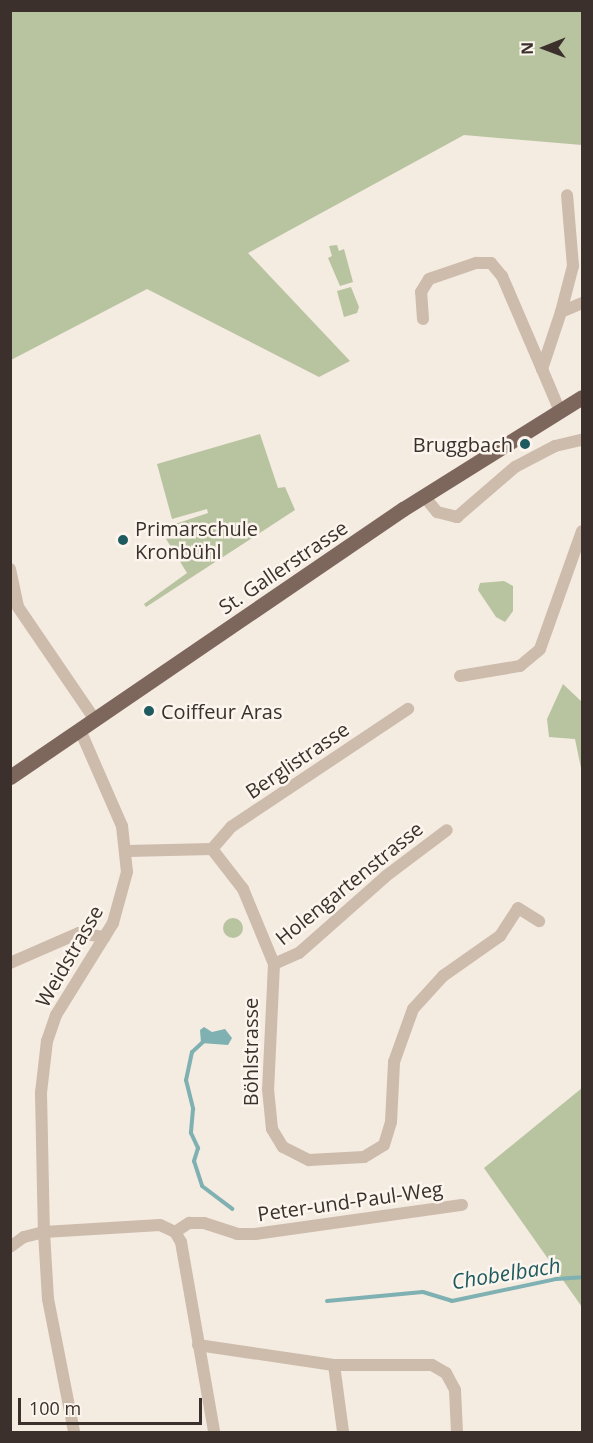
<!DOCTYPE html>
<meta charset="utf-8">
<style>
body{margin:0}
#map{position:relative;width:593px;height:1443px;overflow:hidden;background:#f4ebe1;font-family:"Open Sans",sans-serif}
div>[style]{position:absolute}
.green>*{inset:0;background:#b8c4a0}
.round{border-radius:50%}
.water>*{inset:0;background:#7fb0b2}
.stream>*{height:4px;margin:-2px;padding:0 2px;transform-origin:2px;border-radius:2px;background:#7fb0b2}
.minor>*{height:12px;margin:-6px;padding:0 6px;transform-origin:6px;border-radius:6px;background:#cdbbac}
.major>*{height:15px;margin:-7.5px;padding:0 7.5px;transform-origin:7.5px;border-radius:7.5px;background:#7d675c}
.dots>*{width:16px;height:16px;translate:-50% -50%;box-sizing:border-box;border:3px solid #fbf5ee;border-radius:50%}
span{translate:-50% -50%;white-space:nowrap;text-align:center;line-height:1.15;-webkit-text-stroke:5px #fbf5ee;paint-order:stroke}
.poi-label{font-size:20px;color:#3b302b}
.right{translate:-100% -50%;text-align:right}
.left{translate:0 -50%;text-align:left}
.street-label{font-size:20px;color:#3b302b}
.water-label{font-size:21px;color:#1f5a5e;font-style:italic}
.frame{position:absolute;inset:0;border:12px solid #3b302b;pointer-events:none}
.north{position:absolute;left:515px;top:18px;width:60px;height:60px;-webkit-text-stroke:4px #fbf5ee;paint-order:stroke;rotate:269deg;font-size:16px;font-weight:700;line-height:24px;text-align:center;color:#3b302b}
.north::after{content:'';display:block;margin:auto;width:21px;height:27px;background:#3b302b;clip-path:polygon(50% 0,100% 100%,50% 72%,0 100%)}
.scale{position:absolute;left:18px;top:1398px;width:184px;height:27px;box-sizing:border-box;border:3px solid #3b302b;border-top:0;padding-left:8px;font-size:18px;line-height:21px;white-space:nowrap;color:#3b302b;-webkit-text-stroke:4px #fbf5ee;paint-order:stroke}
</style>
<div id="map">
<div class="green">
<div style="clip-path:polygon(11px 10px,582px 11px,582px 145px,464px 135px,248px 253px,350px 361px,319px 377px,147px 289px,11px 360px)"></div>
<div style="clip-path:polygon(337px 245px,339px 251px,344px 249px,353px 282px,340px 286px,328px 258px,332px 256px,329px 246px)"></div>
<div style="clip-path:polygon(351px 287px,359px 307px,357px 313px,344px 317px,337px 291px)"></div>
<div style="clip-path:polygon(260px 434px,278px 488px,285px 487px,295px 510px,146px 607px,144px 604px,187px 573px,163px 534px,166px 527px,208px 513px,207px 509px,172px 519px,157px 464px)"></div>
<div style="clip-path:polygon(504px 581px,513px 586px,513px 611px,505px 622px,496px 617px,478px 590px,480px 583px)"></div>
<div style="clip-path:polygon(563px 684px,582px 702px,582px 773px,575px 739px,549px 737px,547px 719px)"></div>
<div class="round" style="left:223px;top:918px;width:20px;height:20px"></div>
<div style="clip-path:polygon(582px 1088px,582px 1307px,484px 1168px)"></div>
</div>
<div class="water">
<div style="clip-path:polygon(204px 1027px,212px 1032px,225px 1029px,232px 1038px,228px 1045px,201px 1043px,200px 1030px)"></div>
</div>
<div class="stream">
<div style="left:204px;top:1041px;width:16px;rotate:137deg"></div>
<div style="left:192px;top:1052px;width:29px;rotate:102deg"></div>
<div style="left:186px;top:1080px;width:30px;rotate:76deg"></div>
<div style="left:193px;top:1109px;width:24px;rotate:95deg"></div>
<div style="left:191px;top:1133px;width:17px;rotate:65deg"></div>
<div style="left:198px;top:1148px;width:14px;rotate:107deg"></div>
<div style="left:194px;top:1161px;width:26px;rotate:72deg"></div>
<div style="left:202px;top:1186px;width:38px;rotate:37deg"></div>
<div style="left:327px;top:1301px;width:96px;rotate:-5.4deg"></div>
<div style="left:423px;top:1292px;width:30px;rotate:17deg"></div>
<div style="left:452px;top:1301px;width:106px;rotate:-11.9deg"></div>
<div style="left:556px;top:1279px;width:26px;rotate:-4deg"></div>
</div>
<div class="minor">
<div style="left:561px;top:312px;width:48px;rotate:-75.4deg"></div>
<div style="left:573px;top:266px;width:71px;rotate:-94.8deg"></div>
<div style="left:423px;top:319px;width:27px;rotate:-94deg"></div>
<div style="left:421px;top:292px;width:15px;rotate:-58deg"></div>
<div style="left:429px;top:279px;width:50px;rotate:-18.8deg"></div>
<div style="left:476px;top:263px;width:15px"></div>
<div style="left:491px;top:263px;width:17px;rotate:50deg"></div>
<div style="left:502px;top:276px;width:101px;rotate:66.7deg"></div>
<div style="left:559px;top:409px;width:43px;rotate:-113deg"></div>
<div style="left:542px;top:369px;width:60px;rotate:-71.6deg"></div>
<div style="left:561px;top:312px;width:23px;rotate:-23deg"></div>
<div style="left:424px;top:496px;width:21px;rotate:51deg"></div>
<div style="left:437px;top:512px;width:21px;rotate:14deg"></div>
<div style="left:457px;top:517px;width:77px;rotate:-40.8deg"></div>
<div style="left:515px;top:467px;width:45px;rotate:-27.7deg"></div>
<div style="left:555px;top:446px;width:28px;rotate:-13deg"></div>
<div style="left:10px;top:569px;width:39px;rotate:78deg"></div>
<div style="left:18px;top:607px;width:137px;rotate:55.7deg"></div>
<div style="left:460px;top:676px;width:61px;rotate:-9.5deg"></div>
<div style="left:520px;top:666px;width:26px;rotate:-40deg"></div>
<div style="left:540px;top:649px;width:125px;rotate:-70.4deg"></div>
<div style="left:80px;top:730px;width:105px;rotate:66.4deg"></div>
<div style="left:122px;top:826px;width:46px;rotate:83.8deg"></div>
<div style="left:127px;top:872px;width:53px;rotate:105.4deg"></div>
<div style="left:113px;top:923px;width:108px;rotate:121.8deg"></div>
<div style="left:56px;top:1015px;width:28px;rotate:109deg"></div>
<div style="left:47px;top:1041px;width:52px;rotate:96.6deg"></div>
<div style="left:41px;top:1093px;width:139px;rotate:88.8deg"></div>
<div style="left:44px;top:1232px;width:116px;rotate:-3.5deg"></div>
<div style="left:160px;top:1225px;width:17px;rotate:25deg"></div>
<div style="left:175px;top:1232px;width:12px;rotate:59deg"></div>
<div style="left:181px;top:1242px;width:193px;rotate:80.1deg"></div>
<div style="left:212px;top:849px;width:29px;rotate:-49deg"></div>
<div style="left:231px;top:827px;width:213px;rotate:-33.7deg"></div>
<div style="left:127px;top:851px;width:85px;rotate:-1.3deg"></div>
<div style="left:212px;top:849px;width:51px;rotate:52.2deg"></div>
<div style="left:243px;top:889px;width:81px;rotate:67.5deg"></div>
<div style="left:274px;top:964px;width:125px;rotate:92.7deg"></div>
<div style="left:268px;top:1089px;width:40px;rotate:84.3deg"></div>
<div style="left:272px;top:1129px;width:21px;rotate:59deg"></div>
<div style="left:283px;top:1147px;width:29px;rotate:27deg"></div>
<div style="left:309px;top:1160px;width:55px;rotate:-3.1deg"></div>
<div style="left:364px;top:1157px;width:23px;rotate:-31deg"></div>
<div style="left:384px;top:1145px;width:24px;rotate:-73deg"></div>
<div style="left:391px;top:1122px;width:60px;rotate:-87.1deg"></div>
<div style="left:394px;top:1062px;width:56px;rotate:-70.3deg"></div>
<div style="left:413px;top:1009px;width:45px;rotate:-47.7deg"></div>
<div style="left:443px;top:976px;width:70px;rotate:-35.1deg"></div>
<div style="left:500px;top:936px;width:33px;rotate:-57deg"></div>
<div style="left:518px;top:908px;width:25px;rotate:32deg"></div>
<div style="left:10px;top:963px;width:75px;rotate:-23.5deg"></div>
<div style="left:79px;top:933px;width:26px;rotate:9deg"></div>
<div style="left:274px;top:964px;width:27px;rotate:-24deg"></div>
<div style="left:299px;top:953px;width:116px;rotate:-41.5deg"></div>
<div style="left:386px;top:876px;width:76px;rotate:-37deg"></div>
<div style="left:175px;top:1232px;width:17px;rotate:-33deg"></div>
<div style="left:189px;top:1223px;width:15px"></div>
<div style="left:204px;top:1223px;width:35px;rotate:18deg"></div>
<div style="left:237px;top:1234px;width:18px"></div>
<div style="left:255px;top:1234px;width:209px;rotate:-8deg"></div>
<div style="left:10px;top:1247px;width:17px;rotate:-36deg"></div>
<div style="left:24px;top:1237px;width:21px;rotate:-14deg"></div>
<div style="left:44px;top:1232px;width:67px;rotate:86.6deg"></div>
<div style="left:48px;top:1299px;width:136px;rotate:78.9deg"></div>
<div style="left:198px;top:1345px;width:137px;rotate:8.4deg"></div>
<div style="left:334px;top:1365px;width:98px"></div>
<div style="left:432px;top:1365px;width:16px;rotate:30deg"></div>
<div style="left:446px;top:1373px;width:19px;rotate:62deg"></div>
<div style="left:455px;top:1390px;width:42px;rotate:87.3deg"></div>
<div style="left:334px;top:1365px;width:68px;rotate:82.3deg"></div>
</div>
<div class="major">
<div style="left:10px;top:777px;width:476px;rotate:-34.3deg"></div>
<div style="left:403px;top:509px;width:211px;rotate:-32deg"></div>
</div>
<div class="dots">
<div style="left:525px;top:444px;background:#1f5a5e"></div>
<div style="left:123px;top:540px;background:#1f5a5e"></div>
<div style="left:149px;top:711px;background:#1f5a5e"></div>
</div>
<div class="poi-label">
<span class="right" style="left:513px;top:444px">Bruggbach</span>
<span class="left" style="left:135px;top:540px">Primarschule<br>Kronbühl</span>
<span class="left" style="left:161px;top:711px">Coiffeur Aras</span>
</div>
<div class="street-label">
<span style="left:283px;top:567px;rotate:-34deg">St. Gallerstrasse</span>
<span style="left:297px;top:760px;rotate:-34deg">Berglistrasse</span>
<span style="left:349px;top:883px;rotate:-39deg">Holengartenstrasse</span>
<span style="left:69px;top:956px;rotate:-60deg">Weidstrasse</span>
<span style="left:250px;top:1052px;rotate:-90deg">Böhlstrasse</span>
<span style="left:350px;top:1201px;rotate:-8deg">Peter-und-Paul-Weg</span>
</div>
<div class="water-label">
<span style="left:506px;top:1273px;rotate:-9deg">Chobelbach</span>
</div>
<div class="frame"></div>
<div class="north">N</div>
<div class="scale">100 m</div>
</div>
